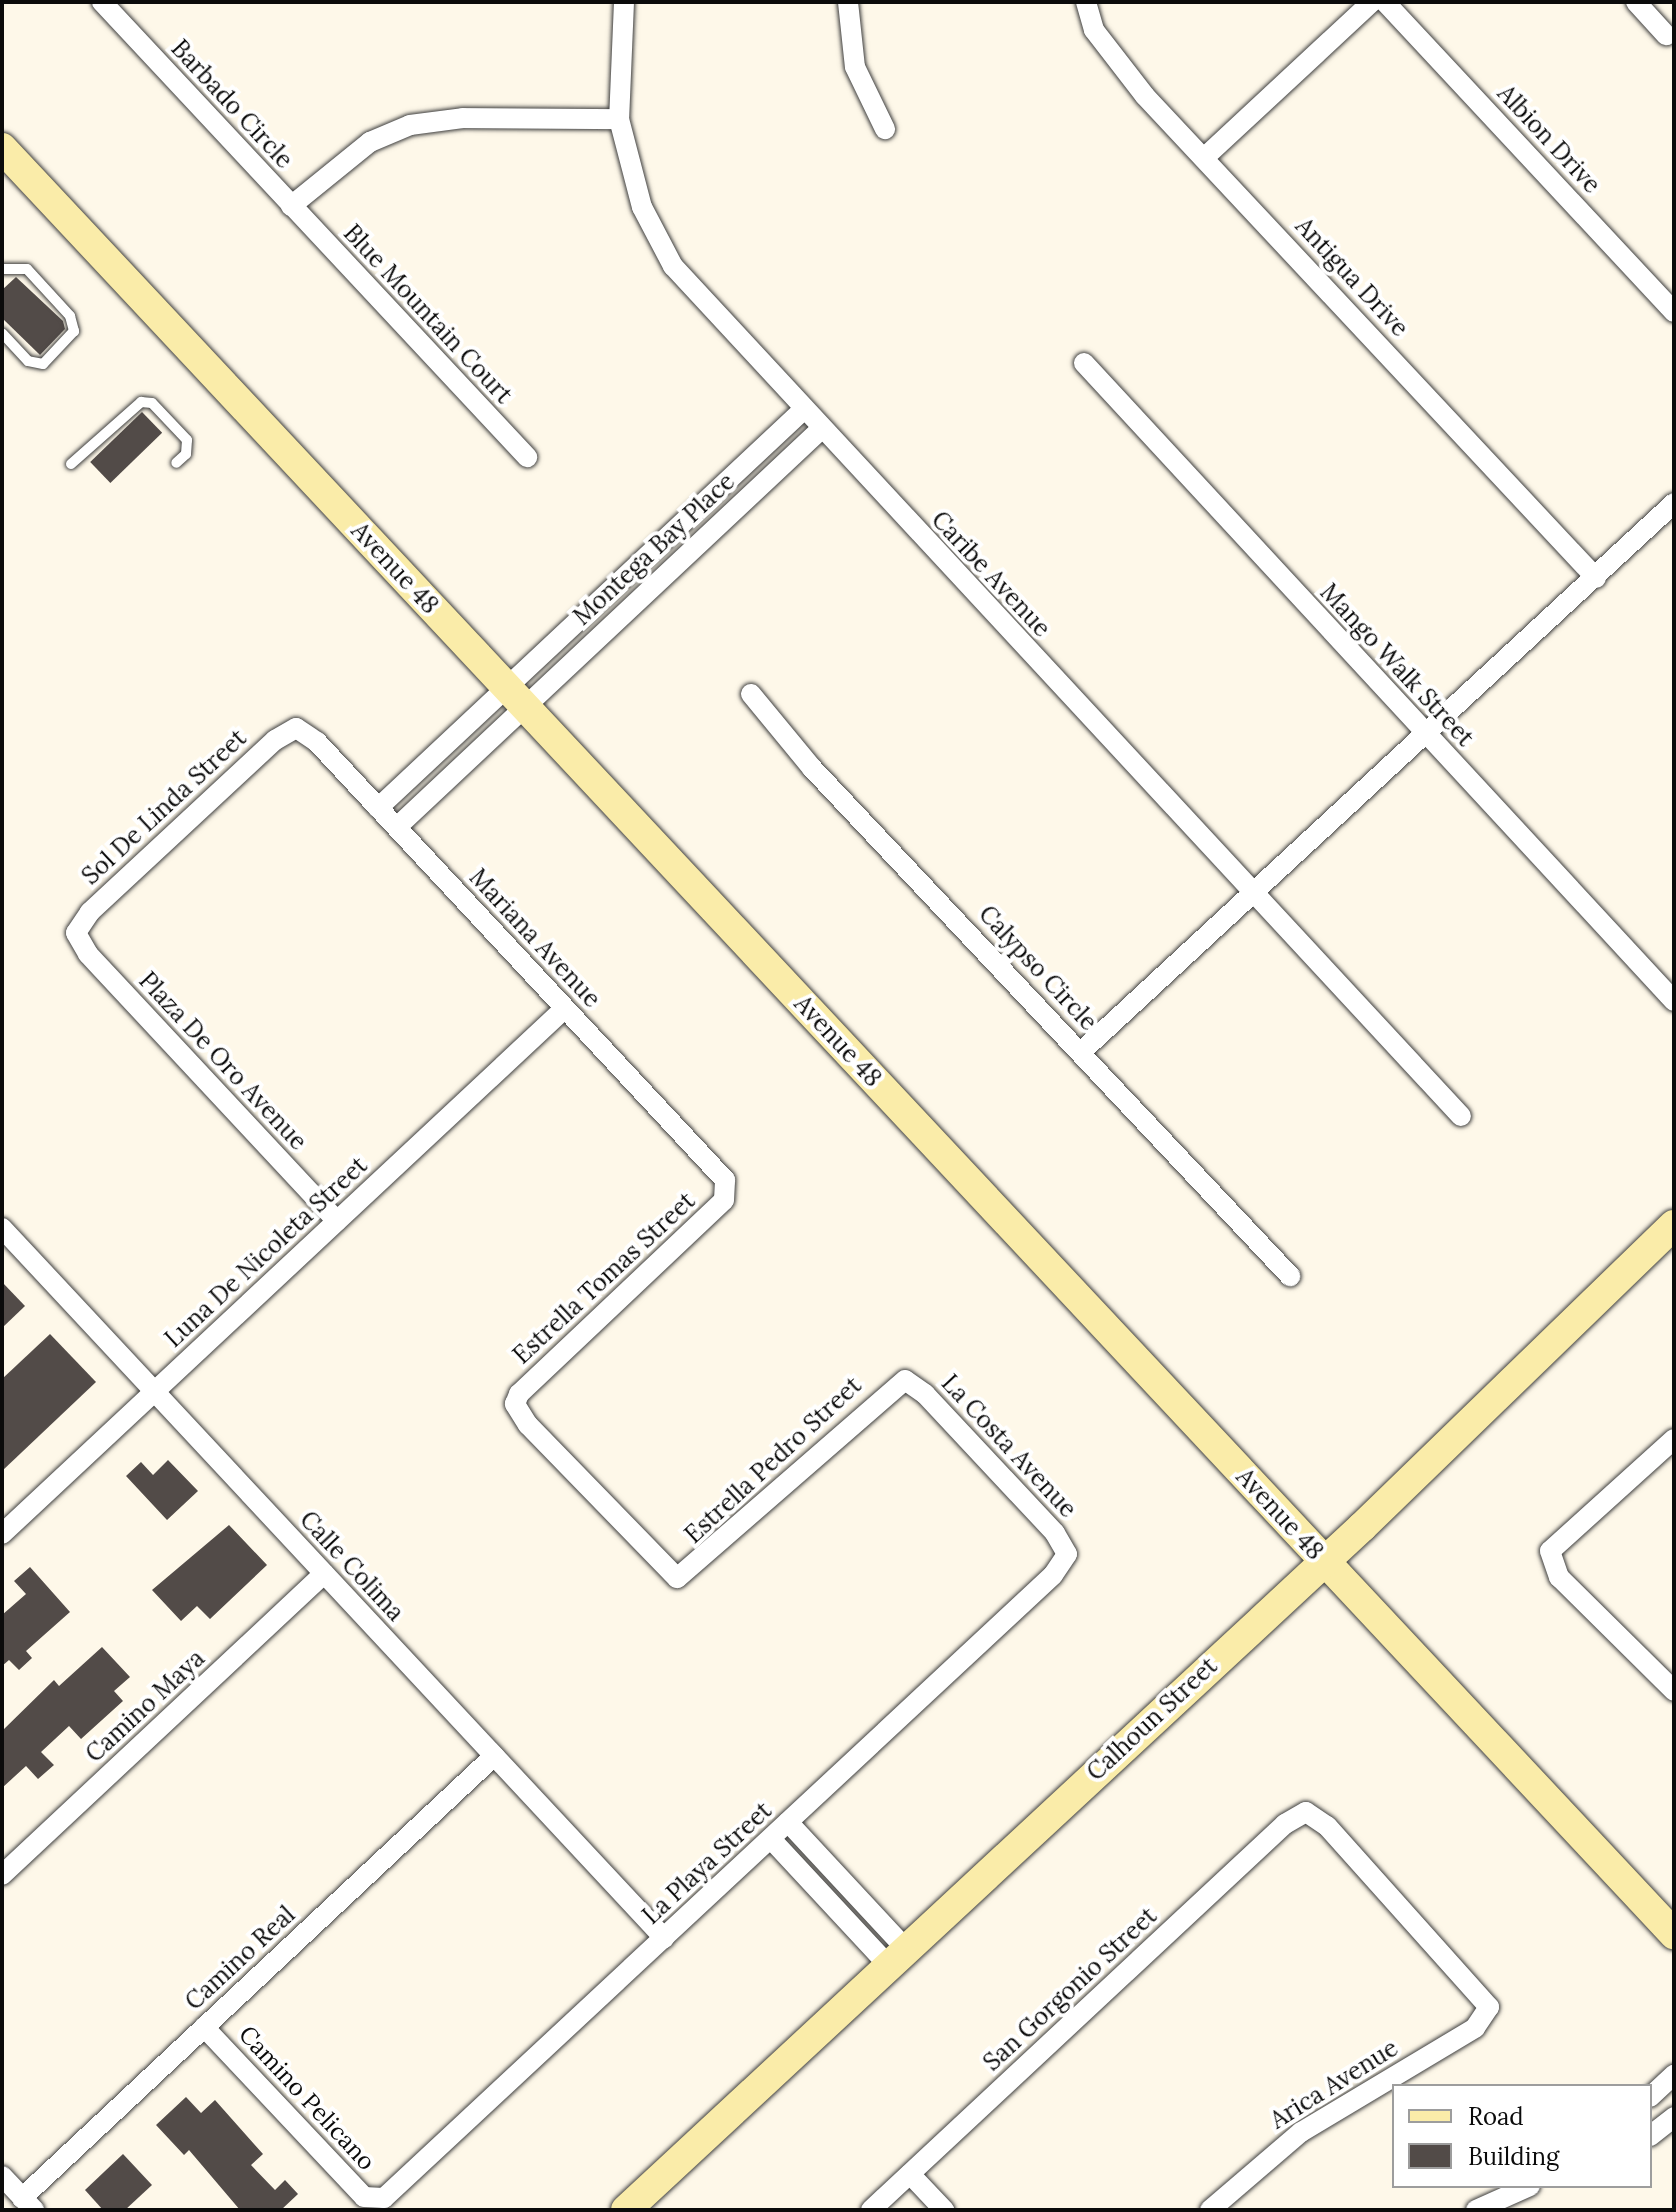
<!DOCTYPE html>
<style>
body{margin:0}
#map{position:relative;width:1676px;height:2212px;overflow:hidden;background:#fef8e9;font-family:Lora,serif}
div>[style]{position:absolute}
.building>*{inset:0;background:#524b48;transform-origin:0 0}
.roads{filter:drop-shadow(0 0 2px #3e3e3e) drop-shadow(0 0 2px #3e3e3e)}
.lane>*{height:10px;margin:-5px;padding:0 5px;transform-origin:5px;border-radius:5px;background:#fff}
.street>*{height:20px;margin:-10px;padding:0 10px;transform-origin:10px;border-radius:10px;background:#fff}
.secondary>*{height:30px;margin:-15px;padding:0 15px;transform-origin:15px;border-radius:15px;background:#faeca9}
span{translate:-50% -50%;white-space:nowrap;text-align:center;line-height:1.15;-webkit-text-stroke:8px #fff;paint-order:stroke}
.street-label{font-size:24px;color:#0b0b0b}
.frame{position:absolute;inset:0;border:4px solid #0b0b0b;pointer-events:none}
.legend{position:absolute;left:1392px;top:2084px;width:260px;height:104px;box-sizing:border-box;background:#fff;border:2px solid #9d9d9d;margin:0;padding:10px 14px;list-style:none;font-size:24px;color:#0b0b0b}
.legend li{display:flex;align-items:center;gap:16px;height:40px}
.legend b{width:40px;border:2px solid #9d9d9d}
</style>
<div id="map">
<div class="building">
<div style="clip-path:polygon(16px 277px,63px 321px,65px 329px,40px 355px,2px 318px,2px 290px)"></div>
<div style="left:142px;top:412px;width:29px;height:72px;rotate:46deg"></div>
<div style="clip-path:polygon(2px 1282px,25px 1306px,2px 1328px)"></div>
<div style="clip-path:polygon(50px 1334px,96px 1382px,2px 1471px,2px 1379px)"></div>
<div style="clip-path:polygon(168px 1460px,198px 1491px,167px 1520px,126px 1476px,141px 1462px,153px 1475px)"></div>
<div style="clip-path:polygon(229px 1525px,267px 1565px,210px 1619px,197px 1606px,181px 1621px,152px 1590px)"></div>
<div style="clip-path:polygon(30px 1567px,70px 1612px,26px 1651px,32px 1658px,19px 1670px,9px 1660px,2px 1666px,2px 1615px,26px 1594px,14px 1581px)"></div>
<div style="clip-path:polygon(102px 1647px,130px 1677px,114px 1691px,123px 1701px,81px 1739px,69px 1726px,41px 1752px,54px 1765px,38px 1779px,26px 1766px,2px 1788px,2px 1731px,54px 1680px,59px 1686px)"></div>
<div style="clip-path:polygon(186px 2097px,201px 2113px,215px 2100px,263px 2154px,251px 2165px,275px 2190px,285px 2180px,298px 2194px,281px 2210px,240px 2210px,189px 2150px,184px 2155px,156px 2125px)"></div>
<div style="clip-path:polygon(123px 2154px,152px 2185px,125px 2210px,103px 2210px,85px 2190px)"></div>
</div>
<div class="roads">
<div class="lane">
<div style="left:2px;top:269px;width:25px"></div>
<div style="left:27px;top:269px;width:64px;rotate:47.5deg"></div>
<div style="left:70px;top:316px;width:16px;rotate:75deg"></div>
<div style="left:74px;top:331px;width:45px;rotate:133.2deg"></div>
<div style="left:43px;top:364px;width:15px;rotate:-169deg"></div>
<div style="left:28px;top:361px;width:38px;rotate:-133deg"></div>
<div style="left:71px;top:464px;width:94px;rotate:-41.5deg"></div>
<div style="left:141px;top:402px;width:11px;rotate:5deg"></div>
<div style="left:152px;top:403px;width:51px;rotate:46.6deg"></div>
<div style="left:187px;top:440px;width:14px;rotate:94deg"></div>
<div style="left:186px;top:454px;width:13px;rotate:138deg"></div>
</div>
<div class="street">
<div style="left:102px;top:2px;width:623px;rotate:46.95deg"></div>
<div style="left:624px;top:2px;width:117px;rotate:92.4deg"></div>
<div style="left:619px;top:119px;width:91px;rotate:75.4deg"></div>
<div style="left:642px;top:207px;width:67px;rotate:62.3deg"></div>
<div style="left:673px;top:266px;width:1159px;rotate:47.17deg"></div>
<div style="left:848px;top:2px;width:65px;rotate:83.9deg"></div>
<div style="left:855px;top:67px;width:69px;rotate:64.2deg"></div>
<div style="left:1086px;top:2px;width:29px;rotate:74deg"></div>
<div style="left:1094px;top:30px;width:83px;rotate:52.3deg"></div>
<div style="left:1145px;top:96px;width:660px;rotate:46.9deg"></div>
<div style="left:1385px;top:2px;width:424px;rotate:47deg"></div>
<div style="left:1636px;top:2px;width:45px;rotate:47.7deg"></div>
<div style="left:1205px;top:157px;width:228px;rotate:-42.9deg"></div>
<div style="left:291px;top:206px;width:102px;rotate:-39deg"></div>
<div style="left:370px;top:142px;width:43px;rotate:-23deg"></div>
<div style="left:410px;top:125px;width:53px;rotate:-7.5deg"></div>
<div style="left:463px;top:118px;width:156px;rotate:0.4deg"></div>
<div style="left:1084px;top:363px;width:869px;rotate:47.24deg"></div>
<div style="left:751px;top:694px;width:96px;rotate:50.5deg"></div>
<div style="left:812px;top:768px;width:698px;rotate:46.74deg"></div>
<div style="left:378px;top:808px;width:581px;rotate:-43.12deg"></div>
<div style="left:397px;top:827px;width:580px;rotate:-43.18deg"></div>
<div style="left:1081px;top:1052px;width:808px;rotate:-42.79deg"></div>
<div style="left:2px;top:1228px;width:971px;rotate:47deg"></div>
<div style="left:1674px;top:1439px;width:167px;rotate:137.9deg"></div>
<div style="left:1550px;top:1551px;width:28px;rotate:71deg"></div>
<div style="left:1559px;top:1577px;width:162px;rotate:44.7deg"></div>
<div style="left:2px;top:1534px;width:770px;rotate:-43.05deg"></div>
<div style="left:788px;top:1822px;width:173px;rotate:47.1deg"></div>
<div style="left:771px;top:1839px;width:172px;rotate:47.1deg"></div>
<div style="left:2px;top:1875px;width:441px;rotate:-43.1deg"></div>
<div style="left:204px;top:2027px;width:233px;rotate:46.7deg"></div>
<div style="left:364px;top:2197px;width:20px;rotate:3deg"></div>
<div style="left:384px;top:2198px;width:914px;rotate:-42.96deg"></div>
<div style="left:1053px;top:1575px;width:25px;rotate:-56deg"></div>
<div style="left:1067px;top:1554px;width:24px;rotate:-120deg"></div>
<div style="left:1055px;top:1533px;width:190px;rotate:-133.1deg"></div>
<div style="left:925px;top:1394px;width:24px;rotate:-145deg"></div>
<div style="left:905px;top:1380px;width:302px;rotate:139deg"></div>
<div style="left:677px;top:1578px;width:214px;rotate:-134.2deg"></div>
<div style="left:528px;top:1425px;width:25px;rotate:-122deg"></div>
<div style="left:515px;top:1404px;width:11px;rotate:-68deg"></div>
<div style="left:519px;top:1394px;width:282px;rotate:-43.4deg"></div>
<div style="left:724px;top:1200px;width:20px;rotate:-87deg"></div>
<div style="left:725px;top:1180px;width:599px;rotate:-132.97deg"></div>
<div style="left:317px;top:742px;width:25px;rotate:-146deg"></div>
<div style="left:296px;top:728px;width:24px;rotate:150deg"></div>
<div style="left:275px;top:740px;width:253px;rotate:137.1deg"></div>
<div style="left:90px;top:912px;width:25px;rotate:124deg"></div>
<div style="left:76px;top:933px;width:24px;rotate:60deg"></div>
<div style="left:88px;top:954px;width:365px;rotate:47deg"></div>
<div style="left:1650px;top:2097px;width:33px;rotate:-43deg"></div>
<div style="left:1650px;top:2136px;width:31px;rotate:-38deg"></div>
<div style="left:910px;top:2174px;width:50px;rotate:46.6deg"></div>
<div style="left:2px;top:2176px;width:47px;rotate:46.7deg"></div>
<div style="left:22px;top:2198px;width:647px;rotate:-43.12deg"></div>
<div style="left:871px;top:2210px;width:566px;rotate:-43deg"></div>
<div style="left:1285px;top:1824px;width:24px;rotate:-30deg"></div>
<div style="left:1306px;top:1812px;width:25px;rotate:34deg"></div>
<div style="left:1327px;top:1826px;width:243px;rotate:48.2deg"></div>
<div style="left:1489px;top:2007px;width:25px;rotate:124deg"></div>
<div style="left:1475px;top:2028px;width:203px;rotate:149.1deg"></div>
<div style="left:1301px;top:2132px;width:120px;rotate:139.4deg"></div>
<div style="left:1476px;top:2210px;width:59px;rotate:-24deg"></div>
</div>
<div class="secondary">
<div style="left:2px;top:148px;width:2447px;rotate:46.89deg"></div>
<div style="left:626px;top:2210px;width:1004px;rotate:-42.86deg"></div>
<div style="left:1362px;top:1527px;width:434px;rotate:-44.1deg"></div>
</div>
</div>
<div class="street-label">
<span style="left:232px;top:104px;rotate:47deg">Barbado Circle</span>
<span style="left:1549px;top:139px;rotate:47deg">Albion Drive</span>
<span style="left:1352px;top:277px;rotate:47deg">Antigua Drive</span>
<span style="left:428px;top:314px;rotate:47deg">Blue Mountain Court</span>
<span style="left:654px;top:549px;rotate:-43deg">Montega Bay Place</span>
<span style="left:395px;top:568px;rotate:47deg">Avenue 48</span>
<span style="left:991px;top:574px;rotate:47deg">Caribe Avenue</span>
<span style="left:1397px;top:665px;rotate:47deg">Mango Walk Street</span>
<span style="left:164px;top:807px;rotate:-43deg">Sol De Linda Street</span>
<span style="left:535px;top:938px;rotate:47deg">Mariana Avenue</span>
<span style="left:1038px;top:968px;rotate:47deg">Calypso Circle</span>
<span style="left:838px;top:1041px;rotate:47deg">Avenue 48</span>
<span style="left:223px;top:1061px;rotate:47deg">Plaza De Oro Avenue</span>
<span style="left:266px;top:1252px;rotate:-43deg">Luna De Nicoleta Street</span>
<span style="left:604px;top:1278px;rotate:-43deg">Estrella Tomas Street</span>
<span style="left:1009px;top:1446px;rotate:47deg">La Costa Avenue</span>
<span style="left:773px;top:1460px;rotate:-43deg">Estrella Pedro Street</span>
<span style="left:1280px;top:1514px;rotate:47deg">Avenue 48</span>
<span style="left:352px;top:1566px;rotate:47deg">Calle Colima</span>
<span style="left:145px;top:1706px;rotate:-43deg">Camino Maya</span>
<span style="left:1152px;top:1719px;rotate:-43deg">Calhoun Street</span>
<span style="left:707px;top:1863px;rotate:-43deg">La Playa Street</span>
<span style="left:240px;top:1958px;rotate:-43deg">Camino Real</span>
<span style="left:1070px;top:1989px;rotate:-43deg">San Gorgonio Street</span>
<span style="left:1334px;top:2084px;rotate:-32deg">Arica Avenue</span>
<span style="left:307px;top:2098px;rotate:47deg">Camino Pelicano</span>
</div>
<div class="frame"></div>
<ul class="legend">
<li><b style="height:10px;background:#faeca9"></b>Road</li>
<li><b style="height:22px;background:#524b48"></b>Building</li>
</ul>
</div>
